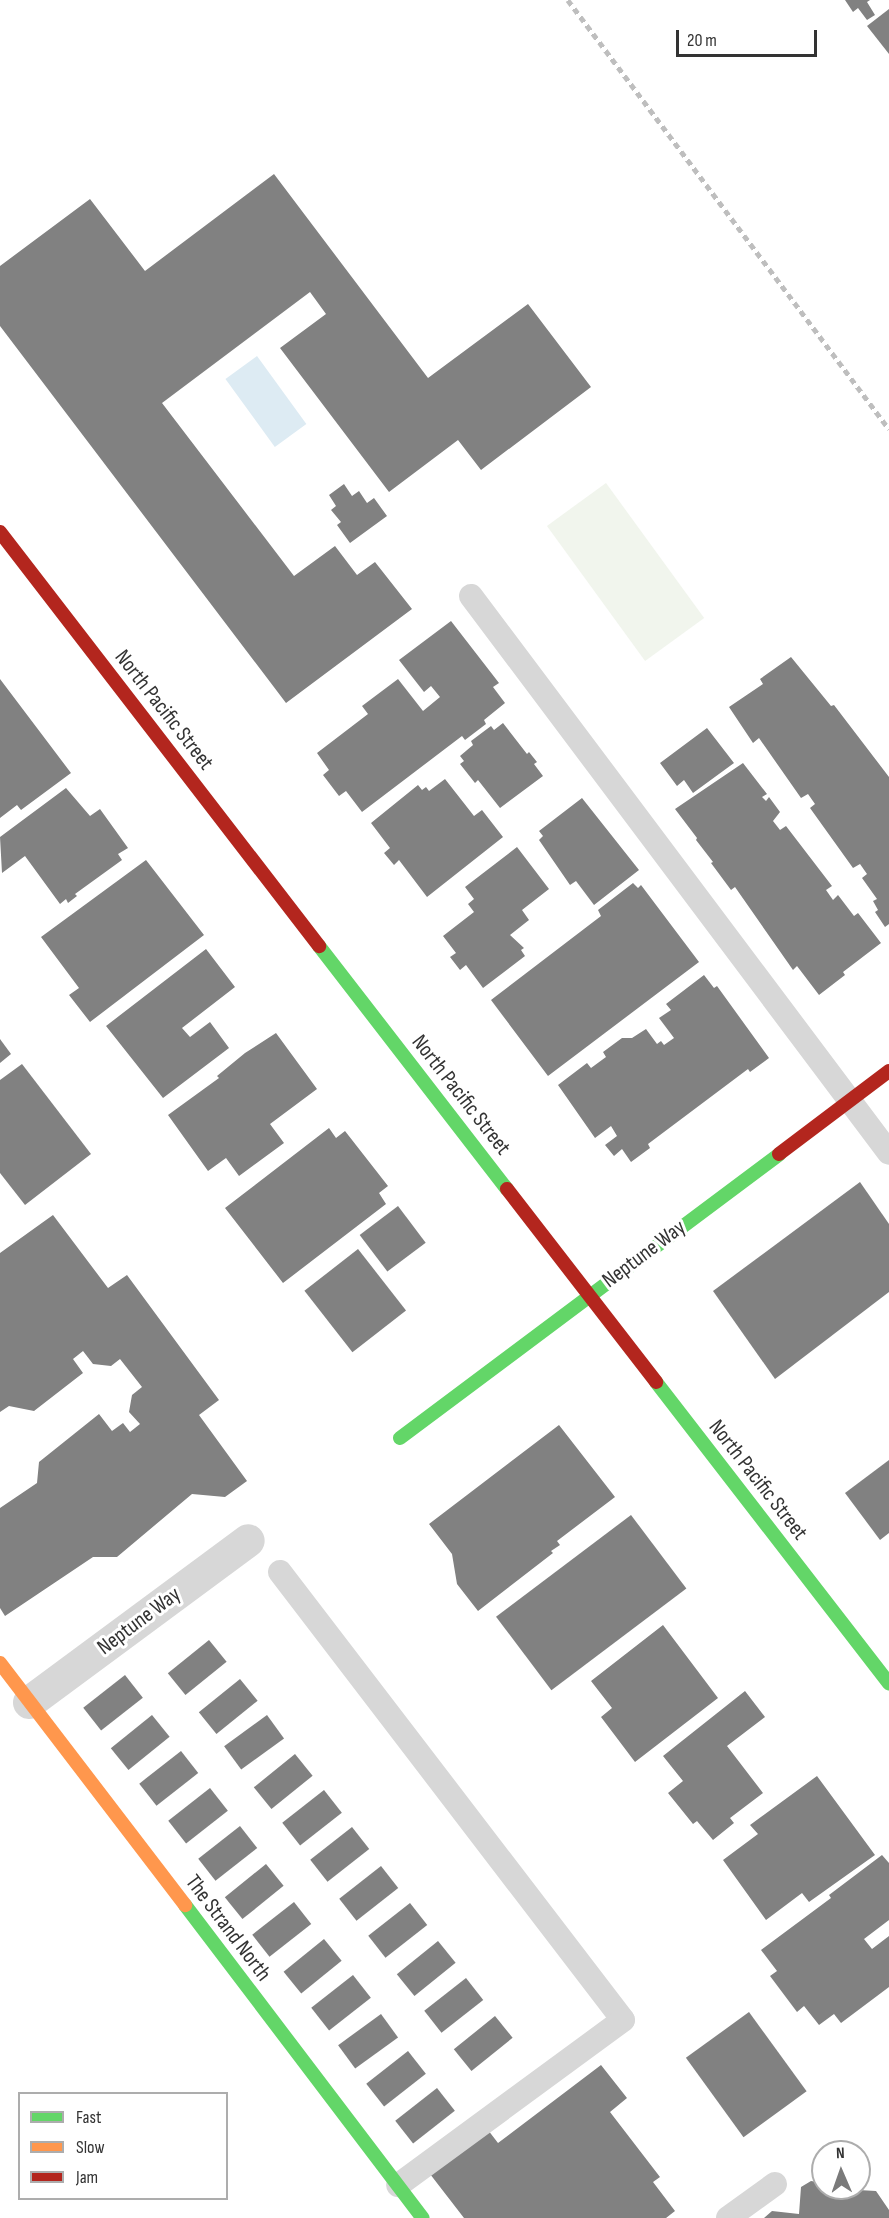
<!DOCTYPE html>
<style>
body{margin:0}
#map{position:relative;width:889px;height:2218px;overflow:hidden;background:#fff;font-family:"Sofia Sans Condensed",sans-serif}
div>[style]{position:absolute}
.green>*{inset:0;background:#f1f5ed;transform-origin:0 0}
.water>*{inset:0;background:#ddebf3;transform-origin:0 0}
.building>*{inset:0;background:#818181;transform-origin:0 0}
.lane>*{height:24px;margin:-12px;padding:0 12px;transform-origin:12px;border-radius:12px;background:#d7d7d7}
.street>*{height:33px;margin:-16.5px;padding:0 16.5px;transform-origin:16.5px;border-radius:16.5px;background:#d7d7d7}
.fast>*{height:14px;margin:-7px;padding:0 7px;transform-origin:7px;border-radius:7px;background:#63d668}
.slow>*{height:14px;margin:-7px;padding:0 7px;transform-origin:7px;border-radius:7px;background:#ff974d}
.jam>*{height:14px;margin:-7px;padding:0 7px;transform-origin:7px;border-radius:7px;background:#b3261e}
.rail>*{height:4.5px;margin-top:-2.25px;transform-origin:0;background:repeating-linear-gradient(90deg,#bebebe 0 6px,transparent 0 10.5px)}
span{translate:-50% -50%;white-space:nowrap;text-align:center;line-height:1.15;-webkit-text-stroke:6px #fff;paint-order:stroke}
.street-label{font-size:22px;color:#333}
.legend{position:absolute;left:18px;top:2092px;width:210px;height:108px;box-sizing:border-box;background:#fff;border:2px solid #adadad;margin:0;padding:8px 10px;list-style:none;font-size:18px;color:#333}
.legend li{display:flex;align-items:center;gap:12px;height:30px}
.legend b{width:30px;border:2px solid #adadad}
.north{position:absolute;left:811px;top:2140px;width:60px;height:60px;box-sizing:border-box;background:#fff;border:2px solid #adadad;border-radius:50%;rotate:358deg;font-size:16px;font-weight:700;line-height:24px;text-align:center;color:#333}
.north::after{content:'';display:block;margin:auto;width:21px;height:27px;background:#7a7a7a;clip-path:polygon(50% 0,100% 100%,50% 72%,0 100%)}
.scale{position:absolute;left:676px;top:30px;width:141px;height:27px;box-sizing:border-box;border:3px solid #333;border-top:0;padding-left:8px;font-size:18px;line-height:21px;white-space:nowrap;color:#333;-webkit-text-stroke:4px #fff;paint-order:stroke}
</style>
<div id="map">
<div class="green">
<div style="left:606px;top:483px;width:167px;height:73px;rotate:54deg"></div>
</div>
<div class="water">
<div style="left:257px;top:356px;width:84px;height:39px;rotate:54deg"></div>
</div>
<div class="building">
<div style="clip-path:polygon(845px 0,870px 0,867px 2px,875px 15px,867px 20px,858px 8px,853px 12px)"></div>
<div style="clip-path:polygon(889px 9px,889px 54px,867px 26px)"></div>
<div style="clip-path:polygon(274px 174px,428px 378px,528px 304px,591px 387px,481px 470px,458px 440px,389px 492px,280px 348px,326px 314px,310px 292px,162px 403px,294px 576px,335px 546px,357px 575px,375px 562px,412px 609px,286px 703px,0 326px,0 266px,90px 199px,145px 271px)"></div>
<div style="clip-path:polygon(344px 484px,352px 496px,359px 491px,367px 503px,374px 498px,387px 516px,350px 543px,337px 525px,341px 522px,331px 510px,336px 506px,329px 495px)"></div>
<div style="clip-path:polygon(451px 621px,499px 683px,493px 687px,505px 703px,484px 720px,486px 724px,465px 740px,462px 736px,362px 812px,346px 791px,339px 796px,323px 775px,329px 770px,317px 753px,368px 714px,362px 706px,398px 679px,423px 711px,440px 697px,431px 686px,424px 692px,399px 660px)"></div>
<div style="clip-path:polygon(791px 657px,831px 706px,834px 705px,889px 777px,889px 924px,885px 927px,875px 912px,878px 910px,873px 901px,877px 899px,862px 878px,867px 874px,860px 864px,853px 868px,810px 808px,815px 804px,808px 794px,801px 798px,759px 738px,753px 743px,729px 707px,763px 684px,760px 679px)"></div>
<div style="clip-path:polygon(0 679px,71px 773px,21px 810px,17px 805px,0 818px)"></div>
<div style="clip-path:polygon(503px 723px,527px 754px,529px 752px,537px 762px,534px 764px,543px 776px,500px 808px,478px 780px,475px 783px,460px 764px,464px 761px,460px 756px,473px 745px,471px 741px,491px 726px,494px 730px)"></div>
<div style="clip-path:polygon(707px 728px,734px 763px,693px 793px,684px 780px,677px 786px,660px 763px)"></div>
<div style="clip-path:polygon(743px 763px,767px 794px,762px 797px,766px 801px,769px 797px,780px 812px,773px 821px,780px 830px,786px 826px,832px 886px,826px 890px,833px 900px,838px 895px,854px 916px,858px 913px,881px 943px,843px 972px,845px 975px,819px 995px,797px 966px,793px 970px,735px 887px,731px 890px,711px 863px,713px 862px,696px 840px,697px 838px,675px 809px)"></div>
<div style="clip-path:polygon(445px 779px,474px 816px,482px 810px,503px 837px,427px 897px,399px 860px,394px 865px,384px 853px,390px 848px,371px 823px,418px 785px,422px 790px,426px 787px,429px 791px)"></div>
<div style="clip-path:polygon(66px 788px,90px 816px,100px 809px,128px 848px,118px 854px,122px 860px,75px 894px,77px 896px,68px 903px,66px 899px,60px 904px,25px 856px,2px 873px,0 837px)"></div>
<div style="clip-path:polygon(582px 798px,639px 870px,594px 905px,576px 881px,570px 885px,539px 840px,543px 836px,539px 831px)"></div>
<div style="clip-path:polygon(517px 847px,549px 889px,522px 910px,529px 920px,510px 935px,524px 948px,521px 950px,525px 956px,483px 988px,466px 965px,460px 970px,450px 957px,456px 953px,443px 936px,474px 912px,468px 904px,474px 899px,465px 887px)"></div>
<div style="clip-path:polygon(146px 860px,204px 935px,90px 1022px,69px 995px,79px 988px,41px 937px)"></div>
<div style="clip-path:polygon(633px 883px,638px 888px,641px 885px,699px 962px,548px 1076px,491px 1000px,601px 916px,598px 910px)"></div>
<div style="clip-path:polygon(206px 949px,235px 987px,182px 1028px,190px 1037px,210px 1022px,229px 1048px,163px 1098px,106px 1026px)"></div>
<div style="clip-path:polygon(704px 975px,714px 988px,717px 986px,769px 1058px,750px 1072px,748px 1069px,648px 1144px,650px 1148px,631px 1162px,622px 1149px,614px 1156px,605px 1145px,617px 1136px,611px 1126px,595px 1138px,558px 1085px,587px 1063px,591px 1068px,606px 1057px,603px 1052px,622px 1038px,632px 1038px,646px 1029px,657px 1044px,661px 1041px,664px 1045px,674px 1038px,659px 1018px,671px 1010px,666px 1004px)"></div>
<div style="clip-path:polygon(276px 1033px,317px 1089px,270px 1124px,284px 1143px,239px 1176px,226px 1158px,208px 1171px,168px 1115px,219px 1078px,217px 1076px,245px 1053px)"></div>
<div style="clip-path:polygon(0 1039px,11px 1054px,0 1063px)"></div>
<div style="clip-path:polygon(22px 1064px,91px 1154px,25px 1205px,0 1173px,0 1080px)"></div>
<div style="clip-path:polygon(329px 1128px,336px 1138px,345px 1131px,388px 1186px,379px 1193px,386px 1204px,283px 1283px,225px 1208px)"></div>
<div style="clip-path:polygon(860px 1182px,889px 1224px,889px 1292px,775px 1379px,713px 1291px)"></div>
<div style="left:398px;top:1206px;width:46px;height:48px;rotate:53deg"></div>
<div style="clip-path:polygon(53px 1215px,108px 1288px,127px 1275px,219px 1400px,199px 1415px,247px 1481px,225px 1497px,192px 1494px,117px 1557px,93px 1557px,5px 1616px,0 1608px,0 1508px,37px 1483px,39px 1462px,99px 1414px,112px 1431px,123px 1423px,130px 1432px,140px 1424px,129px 1412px,132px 1395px,142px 1387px,120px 1359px,111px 1366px,93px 1364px,83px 1351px,73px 1359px,83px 1373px,34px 1411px,9px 1406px,0 1412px,0 1253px)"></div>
<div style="left:358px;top:1249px;width:78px;height:68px;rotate:52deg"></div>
<div style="clip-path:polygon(559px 1425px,615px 1497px,557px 1541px,560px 1545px,551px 1551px,553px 1553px,478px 1611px,457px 1584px,452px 1554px,429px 1524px)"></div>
<div style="clip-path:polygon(889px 1460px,889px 1533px,880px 1540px,845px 1493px)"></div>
<div style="left:631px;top:1515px;width:92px;height:169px;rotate:53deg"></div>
<div style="clip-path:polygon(663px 1625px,718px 1698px,635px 1762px,601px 1717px,612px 1708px,591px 1681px)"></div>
<div style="left:209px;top:1640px;width:28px;height:53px;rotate:51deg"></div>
<div style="left:125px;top:1675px;width:29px;height:53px;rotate:52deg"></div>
<div style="left:240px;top:1679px;width:28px;height:53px;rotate:51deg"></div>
<div style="clip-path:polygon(745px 1691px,765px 1717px,727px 1746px,763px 1793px,730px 1818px,734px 1823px,713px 1840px,697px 1821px,693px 1824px,668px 1793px,683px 1781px,663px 1756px)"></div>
<div style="left:152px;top:1715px;width:28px;height:53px;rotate:51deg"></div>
<div style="left:267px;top:1715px;width:29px;height:53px;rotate:54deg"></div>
<div style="left:181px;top:1751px;width:28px;height:53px;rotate:52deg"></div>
<div style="left:295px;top:1754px;width:28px;height:53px;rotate:51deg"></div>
<div style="clip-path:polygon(817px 1776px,875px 1855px,809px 1902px,802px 1893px,766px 1920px,723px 1860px,758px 1834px,750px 1825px)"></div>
<div style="left:210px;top:1788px;width:29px;height:53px;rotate:52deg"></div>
<div style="left:324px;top:1790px;width:29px;height:53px;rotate:52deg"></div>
<div style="left:240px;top:1826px;width:28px;height:53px;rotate:52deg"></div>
<div style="left:352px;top:1827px;width:28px;height:53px;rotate:52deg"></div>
<div style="clip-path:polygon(882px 1855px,889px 1863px,889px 1920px,864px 1939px,872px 1949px,889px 1936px,889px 1987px,841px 2023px,834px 2014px,819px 2025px,804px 2006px,797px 2012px,770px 1976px,777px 1971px,761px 1950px,831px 1898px,829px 1895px)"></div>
<div style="left:266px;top:1864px;width:28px;height:53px;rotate:51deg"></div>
<div style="left:381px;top:1866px;width:28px;height:53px;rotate:52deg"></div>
<div style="left:294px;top:1902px;width:28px;height:53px;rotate:52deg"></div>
<div style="left:410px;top:1903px;width:28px;height:53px;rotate:52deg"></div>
<div style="left:324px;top:1939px;width:28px;height:52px;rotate:51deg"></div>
<div style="left:438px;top:1941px;width:28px;height:53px;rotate:51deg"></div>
<div style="left:353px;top:1975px;width:29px;height:53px;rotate:52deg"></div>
<div style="left:466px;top:1978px;width:28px;height:53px;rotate:52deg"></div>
<div style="left:749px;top:2012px;width:98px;height:78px;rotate:54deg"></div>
<div style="left:381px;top:2014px;width:29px;height:53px;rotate:54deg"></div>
<div style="left:495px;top:2016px;width:28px;height:53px;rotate:51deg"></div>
<div style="left:408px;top:2051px;width:29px;height:53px;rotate:52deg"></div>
<div style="clip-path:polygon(601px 2065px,627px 2098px,610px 2112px,660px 2177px,653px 2182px,675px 2211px,666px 2218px,464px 2218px,430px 2174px,488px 2130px,498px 2143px)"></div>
<div style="left:437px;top:2088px;width:29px;height:53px;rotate:52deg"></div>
<div style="clip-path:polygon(811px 2181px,823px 2183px,823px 2188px,876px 2191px,889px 2210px,889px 2218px,764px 2218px,772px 2211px,799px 2214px,801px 2187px)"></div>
</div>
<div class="lane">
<div style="left:471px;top:596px;width:696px;rotate:53.11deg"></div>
<div style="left:280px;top:1572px;width:564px;rotate:52.56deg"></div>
<div style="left:623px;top:2020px;width:279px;rotate:143.7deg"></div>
<div style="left:728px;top:2218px;width:58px;rotate:-35.9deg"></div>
</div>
<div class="street">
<div style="left:29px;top:1702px;width:272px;rotate:-36.5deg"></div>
</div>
<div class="fast">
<div style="left:319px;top:946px;width:307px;rotate:52.3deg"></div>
<div style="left:656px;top:1382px;width:381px;rotate:52.3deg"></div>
<div style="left:400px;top:1438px;width:474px;rotate:-36.8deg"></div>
<div style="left:185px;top:1905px;width:393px;rotate:52.8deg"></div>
</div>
<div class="slow">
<div style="left:0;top:1663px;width:305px;rotate:52.6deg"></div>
</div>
<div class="jam">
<div style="left:0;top:532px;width:523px;rotate:52.38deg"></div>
<div style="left:779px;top:1154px;width:138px;rotate:-37deg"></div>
<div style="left:507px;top:1189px;width:244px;rotate:52.3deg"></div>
</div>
<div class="rail">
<div style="left:568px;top:0;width:536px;rotate:53.19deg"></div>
</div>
<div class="street-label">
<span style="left:164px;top:710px;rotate:52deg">North Pacific Street</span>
<span style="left:461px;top:1095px;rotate:52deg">North Pacific Street</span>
<span style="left:644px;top:1254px;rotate:-37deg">Neptune Way</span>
<span style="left:758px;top:1480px;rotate:52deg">North Pacific Street</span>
<span style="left:139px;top:1621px;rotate:-37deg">Neptune Way</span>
<span style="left:228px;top:1928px;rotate:53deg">The Strand North</span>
</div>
<ul class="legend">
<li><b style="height:8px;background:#63d668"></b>Fast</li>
<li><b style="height:8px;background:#ff974d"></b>Slow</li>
<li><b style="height:8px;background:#b3261e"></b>Jam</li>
</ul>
<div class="north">N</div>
<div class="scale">20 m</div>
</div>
